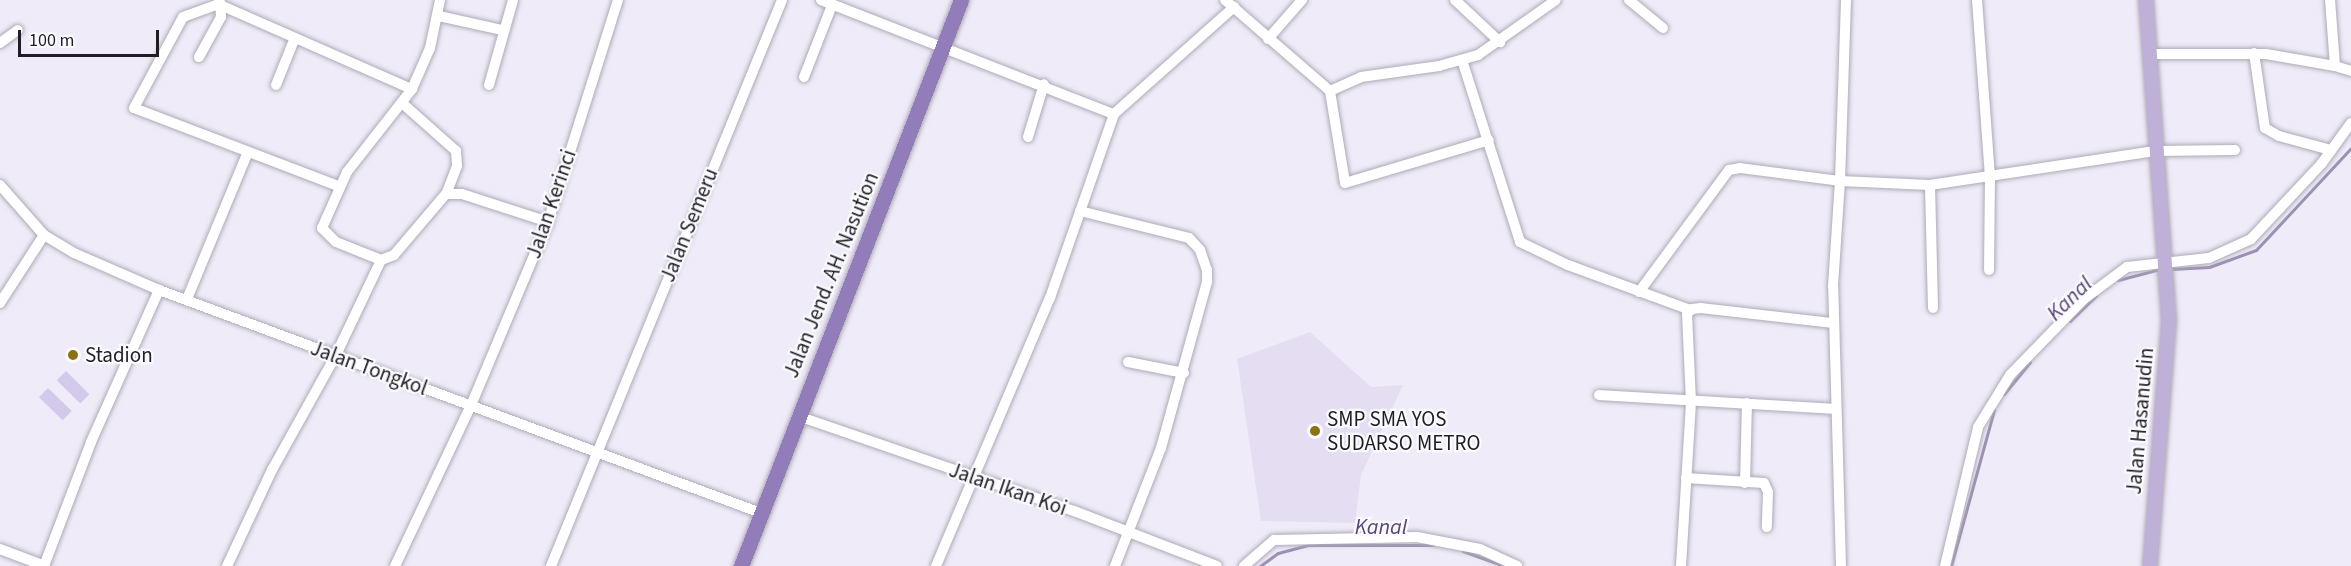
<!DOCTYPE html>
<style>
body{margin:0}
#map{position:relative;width:2351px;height:566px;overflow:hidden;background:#efebf8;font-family:"Source Sans 3",sans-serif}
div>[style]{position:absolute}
.built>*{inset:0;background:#e5def2}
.green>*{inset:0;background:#d4c8eb;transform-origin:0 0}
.stream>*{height:3px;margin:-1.5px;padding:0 1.5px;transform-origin:1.5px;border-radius:1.5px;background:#9c91b2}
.roads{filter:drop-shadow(0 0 2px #aeaab6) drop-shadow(0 0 2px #aeaab6)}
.minor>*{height:10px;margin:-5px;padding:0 5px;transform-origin:5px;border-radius:5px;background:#fff}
.major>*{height:14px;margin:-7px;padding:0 7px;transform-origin:7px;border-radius:7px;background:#beb0d6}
.highway>*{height:15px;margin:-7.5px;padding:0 7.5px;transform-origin:7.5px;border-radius:7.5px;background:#927cba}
.dots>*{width:16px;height:16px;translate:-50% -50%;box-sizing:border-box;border:3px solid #fbfaff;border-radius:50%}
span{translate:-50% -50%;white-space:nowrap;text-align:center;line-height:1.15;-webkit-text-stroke:4.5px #fbfaff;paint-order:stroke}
.street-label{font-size:21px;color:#1f1e22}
.poi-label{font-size:21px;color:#1f1e22}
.left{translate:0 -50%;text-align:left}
.water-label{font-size:22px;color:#574575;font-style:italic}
.scale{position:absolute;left:18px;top:30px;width:141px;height:27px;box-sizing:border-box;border:3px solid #1f1e22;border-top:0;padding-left:8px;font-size:18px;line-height:21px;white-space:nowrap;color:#1f1e22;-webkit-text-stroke:4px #fbfaff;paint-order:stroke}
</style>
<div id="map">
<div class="built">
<div style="clip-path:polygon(1310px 332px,1371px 387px,1403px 385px,1361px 475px,1355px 523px,1261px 521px,1237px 359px)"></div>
</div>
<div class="green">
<div style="left:66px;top:371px;width:33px;height:13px;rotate:45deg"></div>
<div style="left:48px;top:388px;width:33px;height:13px;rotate:44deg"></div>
</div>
<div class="stream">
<div style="left:2170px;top:269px;width:39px;rotate:-3deg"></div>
<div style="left:2209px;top:267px;width:50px;rotate:-19.9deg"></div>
<div style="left:2256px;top:250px;width:139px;rotate:-47deg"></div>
<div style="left:2118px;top:280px;width:43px;rotate:-14.7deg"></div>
<div style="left:2070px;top:321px;width:36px;rotate:-44deg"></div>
<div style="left:2004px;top:394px;width:41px;rotate:-50.9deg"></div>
<div style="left:1463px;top:551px;width:44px;rotate:20.1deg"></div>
<div style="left:1260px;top:566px;width:22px;rotate:-36deg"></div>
<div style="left:1278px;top:553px;width:30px;rotate:-15deg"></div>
<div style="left:1307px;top:545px;width:126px"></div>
<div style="left:1951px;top:566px;width:162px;rotate:-74.6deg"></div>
</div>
<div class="roads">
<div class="minor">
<div style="left:821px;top:0;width:314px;rotate:21.3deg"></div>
<div style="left:1225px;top:0;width:139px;rotate:40.9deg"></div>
<div style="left:1330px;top:91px;width:93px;rotate:80.7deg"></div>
<div style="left:1345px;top:183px;width:150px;rotate:-16.6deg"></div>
<div style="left:1455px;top:0;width:62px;rotate:43deg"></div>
<div style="left:1629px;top:0;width:44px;rotate:39.5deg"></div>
<div style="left:1977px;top:0;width:176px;rotate:85.8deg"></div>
<div style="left:1990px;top:176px;width:94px;rotate:90.6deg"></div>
<div style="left:439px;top:16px;width:65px;rotate:12.5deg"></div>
<div style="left:1268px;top:39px;width:52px;rotate:-48.9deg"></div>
<div style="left:0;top:43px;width:22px;rotate:-36deg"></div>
<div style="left:2254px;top:53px;width:76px;rotate:81.7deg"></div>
<div style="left:2265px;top:128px;width:16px;rotate:30deg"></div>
<div style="left:2279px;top:136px;width:54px;rotate:15.1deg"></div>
<div style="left:2150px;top:54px;width:116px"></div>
<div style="left:2266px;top:54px;width:70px;rotate:9.9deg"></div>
<div style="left:2335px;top:66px;width:66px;rotate:-94.3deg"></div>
<div style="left:199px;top:57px;width:46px;rotate:-61.2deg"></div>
<div style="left:221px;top:17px;width:15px;rotate:-94deg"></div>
<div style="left:1462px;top:60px;width:191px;rotate:72.3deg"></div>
<div style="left:1520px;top:242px;width:53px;rotate:25.6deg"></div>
<div style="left:1568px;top:265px;width:130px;rotate:20.2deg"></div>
<div style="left:2335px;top:66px;width:17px;rotate:17deg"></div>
<div style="left:804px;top:77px;width:77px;rotate:-68.7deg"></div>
<div style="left:276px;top:85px;width:48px;rotate:-68.2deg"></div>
<div style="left:489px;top:85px;width:88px;rotate:-74.2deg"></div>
<div style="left:1330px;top:91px;width:34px;rotate:-24deg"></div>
<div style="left:1361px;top:77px;width:79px;rotate:-8deg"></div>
<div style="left:1439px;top:66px;width:41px;rotate:-15.8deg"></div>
<div style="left:1478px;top:55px;width:95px;rotate:-35.2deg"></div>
<div style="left:402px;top:103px;width:72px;rotate:41.6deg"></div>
<div style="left:456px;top:151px;width:15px;rotate:86deg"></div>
<div style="left:457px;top:166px;width:30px;rotate:111deg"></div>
<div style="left:1028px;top:137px;width:55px;rotate:-73.2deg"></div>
<div style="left:0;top:185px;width:67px;rotate:48.7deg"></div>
<div style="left:44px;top:235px;width:35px;rotate:31deg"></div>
<div style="left:74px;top:253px;width:93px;rotate:23.5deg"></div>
<div style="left:159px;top:290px;width:642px;rotate:20.33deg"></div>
<div style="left:1930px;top:185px;width:123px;rotate:88.6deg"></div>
<div style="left:338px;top:186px;width:218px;rotate:-159.1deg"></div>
<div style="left:134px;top:108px;width:103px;rotate:-61.7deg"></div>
<div style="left:183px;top:17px;width:37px;rotate:-20deg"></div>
<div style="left:218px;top:4px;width:212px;rotate:23.7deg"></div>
<div style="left:1080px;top:211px;width:112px;rotate:13.9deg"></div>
<div style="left:1189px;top:238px;width:16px;rotate:47deg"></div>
<div style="left:1200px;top:250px;width:21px;rotate:71deg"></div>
<div style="left:1207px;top:270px;width:12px;rotate:90deg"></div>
<div style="left:1207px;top:282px;width:172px;rotate:105.5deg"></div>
<div style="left:1161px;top:448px;width:127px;rotate:111.3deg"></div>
<div style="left:381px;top:260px;width:14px;rotate:-21deg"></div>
<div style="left:394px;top:255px;width:80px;rotate:-49.6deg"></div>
<div style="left:446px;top:194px;width:16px"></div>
<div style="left:462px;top:194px;width:90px;rotate:18deg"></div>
<div style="left:1639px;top:292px;width:152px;rotate:-53.6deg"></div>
<div style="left:1729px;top:170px;width:11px;rotate:-10deg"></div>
<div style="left:1740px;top:168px;width:101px;rotate:7.4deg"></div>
<div style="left:1840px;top:181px;width:181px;rotate:-88.1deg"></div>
<div style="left:187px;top:299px;width:159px;rotate:-67.5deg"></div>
<div style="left:0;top:303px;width:81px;rotate:-57.1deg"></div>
<div style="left:1128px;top:362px;width:57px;rotate:11.1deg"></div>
<div style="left:1599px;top:395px;width:237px;rotate:3.4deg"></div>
<div style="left:798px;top:416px;width:292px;rotate:19deg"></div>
<div style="left:1074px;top:511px;width:153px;rotate:21deg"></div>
<div style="left:1686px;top:478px;width:78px;rotate:3.7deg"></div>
<div style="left:1764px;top:483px;width:10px;rotate:66deg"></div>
<div style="left:1768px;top:492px;width:35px;rotate:92deg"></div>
<div style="left:1745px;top:483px;width:80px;rotate:-88.6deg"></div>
<div style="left:0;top:549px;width:48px;rotate:20.7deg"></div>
<div style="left:44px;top:566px;width:133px;rotate:-69.2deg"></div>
<div style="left:91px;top:442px;width:167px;rotate:-65.9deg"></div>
<div style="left:227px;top:566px;width:106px;rotate:-64.9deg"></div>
<div style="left:272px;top:470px;width:129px;rotate:-60.9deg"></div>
<div style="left:335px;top:357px;width:107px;rotate:-64.6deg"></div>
<div style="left:381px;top:260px;width:48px;rotate:-158.2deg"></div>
<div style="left:336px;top:242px;width:20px;rotate:-135deg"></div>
<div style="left:322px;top:228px;width:61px;rotate:-65.9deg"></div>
<div style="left:347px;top:172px;width:105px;rotate:-51.9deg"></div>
<div style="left:412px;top:89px;width:45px;rotate:-66.3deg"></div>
<div style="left:430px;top:48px;width:49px;rotate:-78.2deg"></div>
<div style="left:395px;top:566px;width:180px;rotate:-64.7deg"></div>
<div style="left:472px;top:403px;width:196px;rotate:-67.2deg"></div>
<div style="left:548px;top:222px;width:233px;rotate:-72.5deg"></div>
<div style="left:551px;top:566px;width:611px;rotate:-67.8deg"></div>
<div style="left:936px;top:566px;width:291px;rotate:-67deg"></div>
<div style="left:1050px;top:298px;width:195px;rotate:-70.8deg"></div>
<div style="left:1114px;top:114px;width:161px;rotate:-41.7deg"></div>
<div style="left:1244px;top:566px;width:40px;rotate:-41deg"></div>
<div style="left:1274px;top:540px;width:143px;rotate:-1.2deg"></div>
<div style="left:1417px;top:537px;width:64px;rotate:10.8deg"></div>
<div style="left:1480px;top:549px;width:41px;rotate:24.7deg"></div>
<div style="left:1681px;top:566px;width:164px;rotate:-86.5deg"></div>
<div style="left:1691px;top:402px;width:88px;rotate:-92.6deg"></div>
<div style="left:1687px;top:314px;width:7px;rotate:-45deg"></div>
<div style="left:1692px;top:309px;width:9px;rotate:-6deg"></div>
<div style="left:1701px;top:308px;width:133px;rotate:6.5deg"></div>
<div style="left:1841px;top:566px;width:280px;rotate:-91.6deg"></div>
<div style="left:1833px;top:286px;width:105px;rotate:-86.2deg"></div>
<div style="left:1840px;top:181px;width:90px;rotate:2.5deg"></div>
<div style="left:1930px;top:185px;width:229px;rotate:-8.6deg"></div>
<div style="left:2156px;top:151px;width:79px;rotate:-0.7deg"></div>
<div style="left:1945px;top:566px;width:143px;rotate:-76.6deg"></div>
<div style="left:1978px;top:427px;width:61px;rotate:-58.4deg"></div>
<div style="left:2010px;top:375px;width:106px;rotate:-45.8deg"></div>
<div style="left:2084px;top:299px;width:54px;rotate:-36.7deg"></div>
<div style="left:2127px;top:267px;width:82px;rotate:-6.3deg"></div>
<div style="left:2209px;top:258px;width:46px;rotate:-24.3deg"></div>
<div style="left:2251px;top:239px;width:104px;rotate:-46.9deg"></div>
<div style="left:2322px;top:163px;width:49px;rotate:-54.1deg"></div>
</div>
<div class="major">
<div style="left:2146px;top:0;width:321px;rotate:85.9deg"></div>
<div style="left:2169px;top:320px;width:247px;rotate:94.4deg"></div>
</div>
<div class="highway">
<div style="left:741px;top:566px;width:607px;rotate:-68.76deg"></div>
</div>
</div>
<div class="dots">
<div style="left:73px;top:355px;background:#8d7114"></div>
<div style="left:1315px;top:431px;background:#8d7114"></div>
</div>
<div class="street-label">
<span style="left:551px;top:204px;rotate:-71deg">Jalan Kerinci</span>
<span style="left:689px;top:225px;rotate:-68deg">Jalan Semeru</span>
<span style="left:831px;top:275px;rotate:-68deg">Jalan Jend. AH. Nasution</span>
<span style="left:369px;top:368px;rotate:20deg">Jalan Tongkol</span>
<span style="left:2140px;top:421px;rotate:-85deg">Jalan Hasanudin</span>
<span style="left:1008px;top:489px;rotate:19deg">Jalan Ikan Koi</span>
</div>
<div class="poi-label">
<span class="left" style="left:85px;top:355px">Stadion</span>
<span class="left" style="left:1327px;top:431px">SMP SMA YOS<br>SUDARSO METRO</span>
</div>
<div class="water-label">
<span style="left:2070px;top:299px;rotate:-44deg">Kanal</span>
<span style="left:1381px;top:528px">Kanal</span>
</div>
<div class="scale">100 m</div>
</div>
